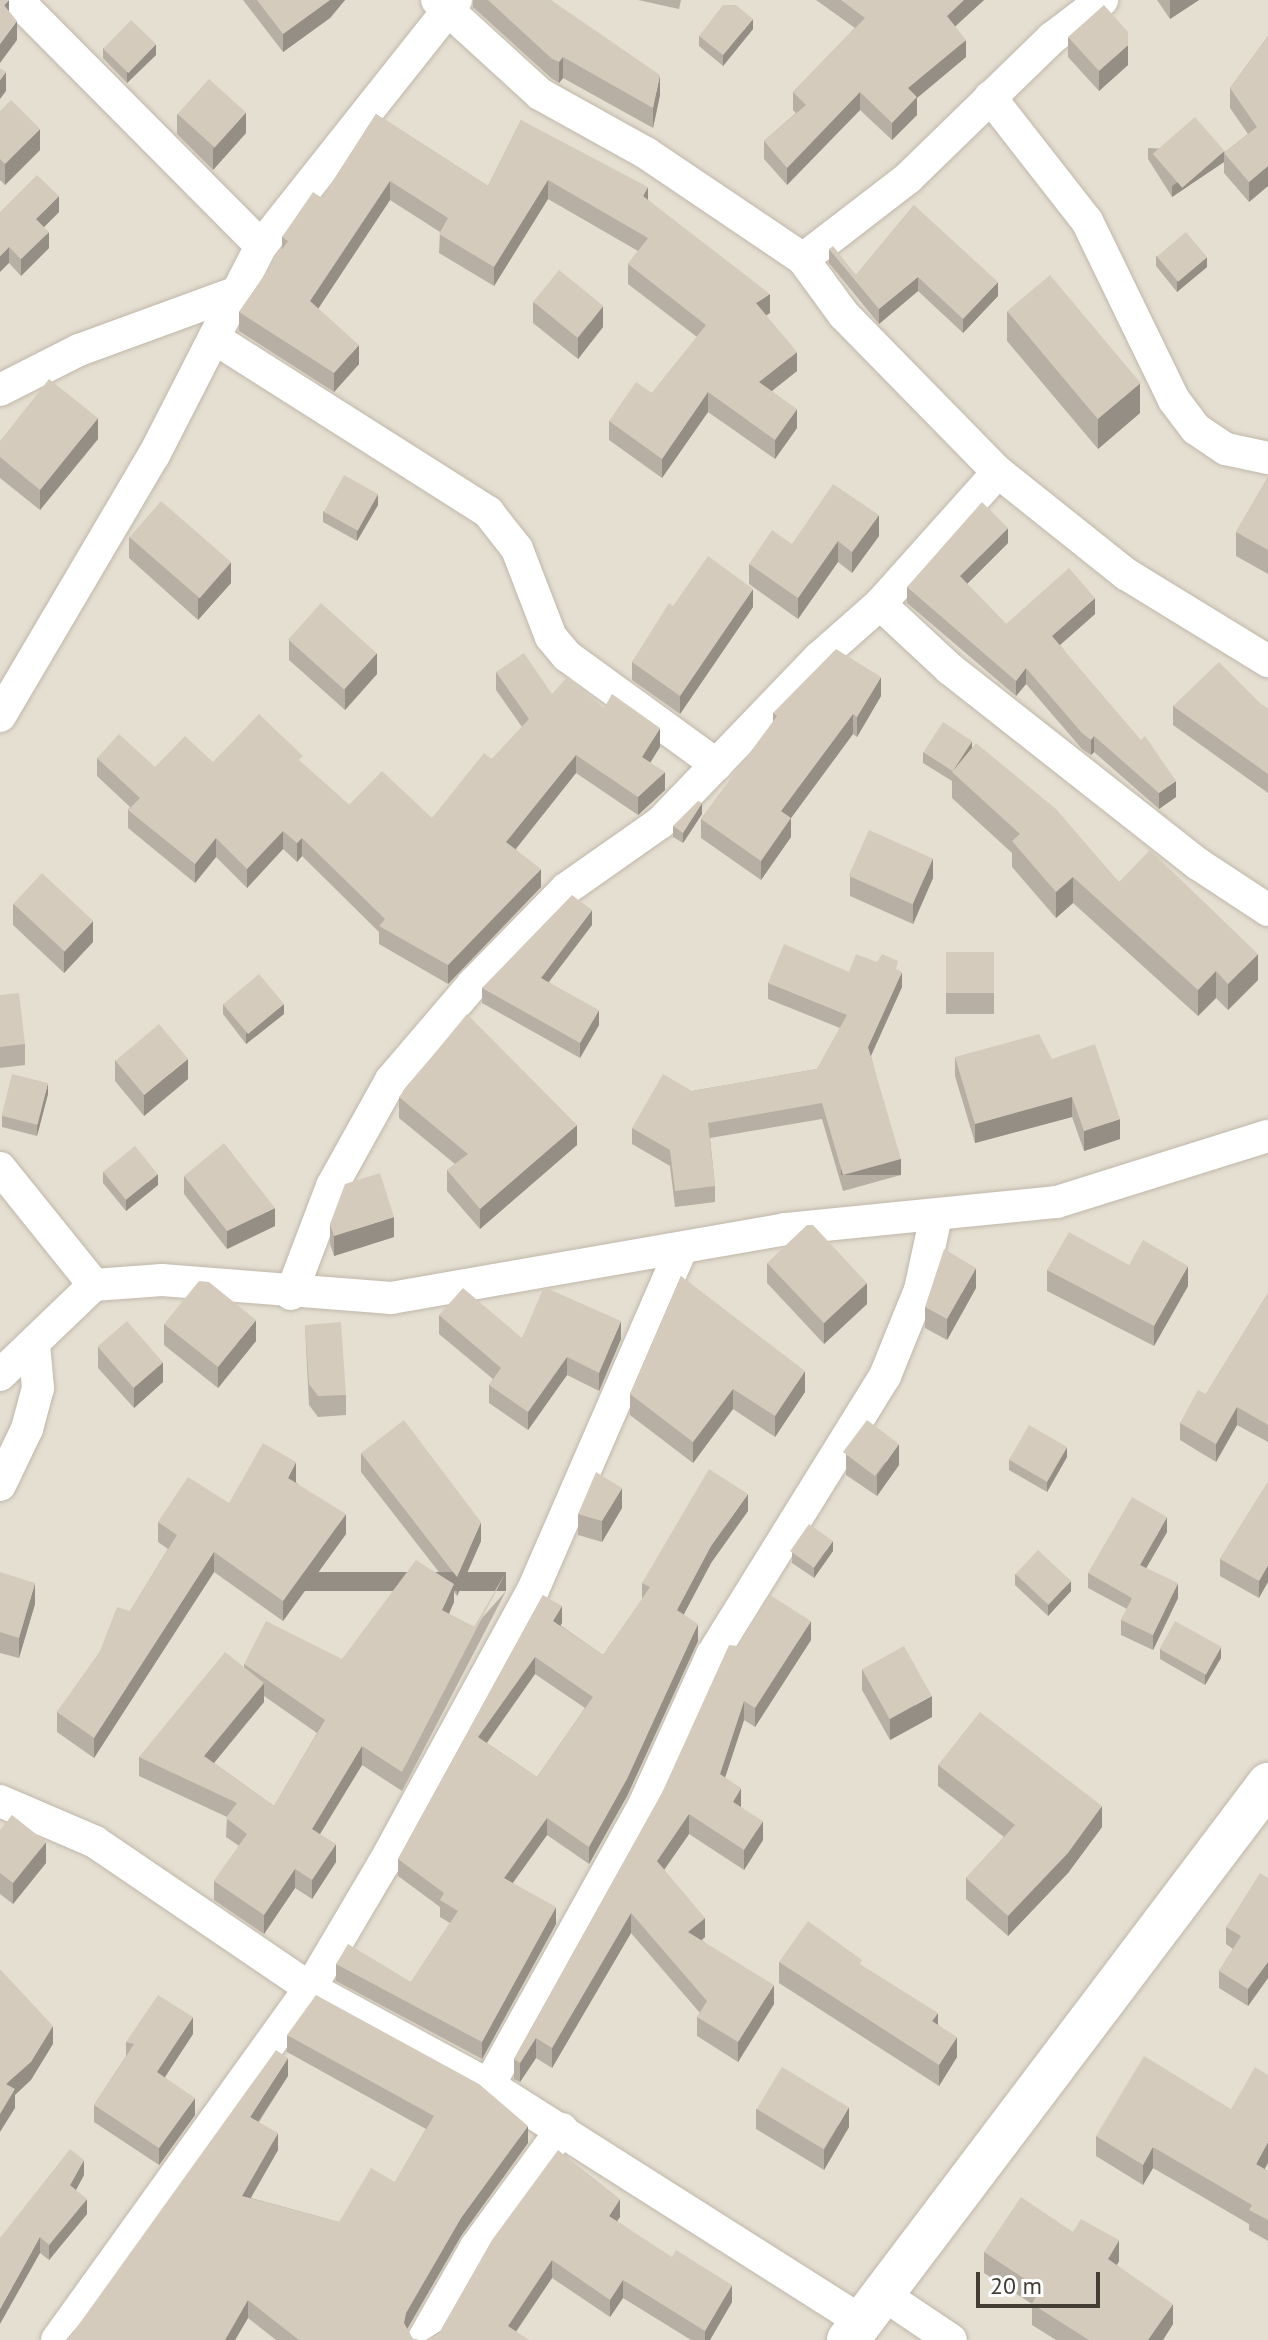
<!DOCTYPE html>
<style>
body{margin:0}
#map{position:relative;width:1268px;height:2340px;overflow:hidden;background:#f1ede4;font-family:"PT Sans",sans-serif}
div>[style]{position:absolute}
.residential>*{inset:0;background:#e5dfd2;transform-origin:0 0}
.roads{filter:drop-shadow(0 0 2px #bfb7aa) drop-shadow(0 0 2px #bfb7aa)}
.minor>*{height:32px;margin:-16px;padding:0 16px;transform-origin:16px;border-radius:16px;background:#fff}
.tertiary>*{height:42px;margin:-21px;padding:0 21px;transform-origin:21px;border-radius:21px;background:#fff}
.wall>*{inset:0;background:#b7afa3;transform-origin:0 0}
.shaded-wall>*{inset:0;background:#958e84;transform-origin:0 0}
.building>*{inset:0;background:#d5cbbd;transform-origin:0 0}
span{translate:-50% -50%;white-space:nowrap;text-align:center;line-height:1.15;-webkit-text-stroke:6px #fff;paint-order:stroke}
.scale{position:absolute;left:976px;top:2272px;width:124px;height:36px;box-sizing:border-box;border:4px solid #433d34;border-top:0;padding-left:10px;font-size:24px;line-height:28px;white-space:nowrap;color:#433d34;-webkit-text-stroke:6px #fff;paint-order:stroke}
</style>
<div id="map">
<div class="residential">
<div style="left:0;top:0;width:1268px;height:2340px"></div>
</div>
<div class="roads">
<div class="minor">
<div style="left:17px;top:0;width:346px;rotate:45.2deg"></div>
<div style="left:437px;top:0;width:139px;rotate:42.4deg"></div>
<div style="left:540px;top:94px;width:121px;rotate:29.1deg"></div>
<div style="left:646px;top:153px;width:189px;rotate:34deg"></div>
<div style="left:803px;top:259px;width:69px;rotate:53.8deg"></div>
<div style="left:844px;top:315px;width:220px;rotate:45.6deg"></div>
<div style="left:998px;top:472px;width:164px;rotate:38.6deg"></div>
<div style="left:1126px;top:574px;width:167px;rotate:31.5deg"></div>
<div style="left:990px;top:97px;width:157px;rotate:52deg"></div>
<div style="left:1087px;top:221px;width:199px;rotate:64.1deg"></div>
<div style="left:1174px;top:400px;width:36px;rotate:53deg"></div>
<div style="left:1196px;top:429px;width:36px;rotate:34deg"></div>
<div style="left:1226px;top:449px;width:43px;rotate:12.1deg"></div>
<div style="left:803px;top:259px;width:133px;rotate:-37.6deg"></div>
<div style="left:908px;top:178px;width:201px;rotate:-44.2deg"></div>
<div style="left:1052px;top:38px;width:63px;rotate:-37.2deg"></div>
<div style="left:214px;top:338px;width:325px;rotate:32.4deg"></div>
<div style="left:488px;top:512px;width:47px;rotate:51.9deg"></div>
<div style="left:517px;top:549px;width:94px;rotate:68.9deg"></div>
<div style="left:551px;top:637px;width:25px;rotate:50deg"></div>
<div style="left:567px;top:656px;width:185px;rotate:36deg"></div>
<div style="left:0;top:390px;width:89px;rotate:-26.9deg"></div>
<div style="left:79px;top:350px;width:166px;rotate:-20.1deg"></div>
<div style="left:880px;top:604px;width:96px;rotate:42.9deg"></div>
<div style="left:950px;top:669px;width:315px;rotate:38.2deg"></div>
<div style="left:1198px;top:864px;width:84px;rotate:33.3deg"></div>
<div style="left:0;top:716px;width:303px;rotate:-59.5deg"></div>
<div style="left:154px;top:455px;width:235px;rotate:-62.9deg"></div>
<div style="left:261px;top:246px;width:314px;rotate:-51.6deg"></div>
<div style="left:0;top:1168px;width:150px;rotate:51.2deg"></div>
<div style="left:291px;top:1294px;width:116px;rotate:-69.2deg"></div>
<div style="left:332px;top:1186px;width:121px;rotate:-60.9deg"></div>
<div style="left:391px;top:1080px;width:126px;rotate:-49.5deg"></div>
<div style="left:473px;top:984px;width:133px;rotate:-45.6deg"></div>
<div style="left:566px;top:889px;width:115px;rotate:-35.1deg"></div>
<div style="left:660px;top:823px;width:229px;rotate:-46.1deg"></div>
<div style="left:819px;top:658px;width:81px;rotate:-41.5deg"></div>
<div style="left:880px;top:604px;width:177px;rotate:-48.2deg"></div>
<div style="left:0;top:1375px;width:130px;rotate:-43.8deg"></div>
<div style="left:94px;top:1285px;width:68px;rotate:-4.2deg"></div>
<div style="left:162px;top:1280px;width:230px;rotate:4.5deg"></div>
<div style="left:391px;top:1298px;width:400px;rotate:-9.9deg"></div>
<div style="left:785px;top:1229px;width:273px;rotate:-5.7deg"></div>
<div style="left:1057px;top:1202px;width:221px;rotate:-17.4deg"></div>
<div style="left:0;top:1485px;width:62px;rotate:-64.3deg"></div>
<div style="left:27px;top:1429px;width:42px;rotate:-75deg"></div>
<div style="left:38px;top:1388px;width:44px;rotate:-95.2deg"></div>
<div style="left:0;top:1801px;width:103px;rotate:23.3deg"></div>
<div style="left:95px;top:1842px;width:260px;rotate:34.2deg"></div>
<div style="left:310px;top:1988px;width:204px;rotate:28.5deg"></div>
<div style="left:489px;top:2085px;width:441px;rotate:32.4deg"></div>
<div style="left:489px;top:2085px;width:320px;rotate:-61deg"></div>
<div style="left:644px;top:1805px;width:165px;rotate:-65.6deg"></div>
<div style="left:712px;top:1655px;width:328px;rotate:-58.2deg"></div>
<div style="left:885px;top:1376px;width:93px;rotate:-67.9deg"></div>
<div style="left:920px;top:1290px;width:76px;rotate:-77.8deg"></div>
<div style="left:881px;top:2293px;width:84px;rotate:33.9deg"></div>
<div style="left:57px;top:2340px;width:433px;rotate:-54.3deg"></div>
<div style="left:310px;top:1988px;width:145px;rotate:-59.4deg"></div>
<div style="left:384px;top:1863px;width:311px;rotate:-61.4deg"></div>
<div style="left:533px;top:1590px;width:371px;rotate:-66.5deg"></div>
<div style="left:423px;top:2340px;width:107px;rotate:-60.3deg"></div>
<div style="left:476px;top:2247px;width:146px;rotate:-53.9deg"></div>
</div>
<div class="tertiary">
<div style="left:848px;top:2340px;width:697px;rotate:-52.93deg"></div>
</div>
</div>
<div class="wall">
<div style="clip-path:polygon(243px 0,345px 0,330px 18px,283px 52px)"></div>
<div style="clip-path:polygon(473px 0,551px 0,660px 95px,653px 128px,563px 78px,559px 83px,551px 78px,473px 7px)"></div>
<div style="clip-path:polygon(638px 0,681px 0,679px 9px)"></div>
<div style="clip-path:polygon(816px 0,984px 0,955px 26px,966px 57px,917px 98px,917px 115px,892px 140px,860px 110px,787px 185px,764px 159px,764px 141px,796px 113px,793px 110px,793px 92px,855px 28px)"></div>
<div style="clip-path:polygon(1157px 0,1199px 0,1170px 19px)"></div>
<div style="clip-path:polygon(753px 29px,723px 66px,699px 46px,699px 36px)"></div>
<div style="clip-path:polygon(1268px 36px,1268px 186px,1249px 202px,1224px 173px,1224px 162px,1172px 197px,1148px 159px,1148px 148px,1225px 152px,1248px 134px,1230px 108px,1230px 88px)"></div>
<div style="clip-path:polygon(1068px 37px,1128px 65px,1099px 91px,1068px 57px)"></div>
<div style="clip-path:polygon(103px 48px,156px 55px,127px 83px,103px 58px)"></div>
<div style="clip-path:polygon(0 111px,40px 150px,5px 185px,0 180px)"></div>
<div style="clip-path:polygon(177px 114px,246px 133px,213px 170px,177px 134px)"></div>
<div style="clip-path:polygon(376px 114px,488px 186px,521px 120px,648px 200px,770px 313px,766px 315px,797px 371px,772px 391px,797px 428px,775px 459px,708px 412px,662px 478px,609px 440px,609px 421px,652px 393px,697px 337px,628px 284px,628px 264px,638px 251px,548px 199px,494px 286px,439px 253px,440px 232px,390px 200px,318px 309px,359px 364px,334px 392px,239px 331px,239px 312px,282px 250px,282px 237px,322px 198px)"></div>
<div style="clip-path:polygon(914px 205px,998px 296px,963px 333px,918px 291px,879px 324px,829px 263px,829px 249px,856px 275px)"></div>
<div style="clip-path:polygon(0 212px,59px 212px,44px 227px,49px 248px,21px 276px,9px 263px)"></div>
<div style="clip-path:polygon(1156px 256px,1207px 267px,1177px 292px,1156px 266px)"></div>
<div style="clip-path:polygon(533px 302px,603px 327px,578px 359px,533px 323px)"></div>
<div style="clip-path:polygon(1007px 311px,1140px 413px,1098px 449px,1007px 341px)"></div>
<div style="clip-path:polygon(98px 439px,40px 510px,0 478px,0 441px)"></div>
<div style="clip-path:polygon(1268px 477px,1268px 574px,1236px 556px,1236px 532px)"></div>
<div style="clip-path:polygon(378px 505px,357px 541px,323px 522px,323px 511px)"></div>
<div style="clip-path:polygon(879px 536px,852px 573px,838px 562px,798px 619px,749px 584px,749px 564px,792px 544px)"></div>
<div style="clip-path:polygon(129px 537px,231px 583px,198px 620px,129px 558px)"></div>
<div style="clip-path:polygon(1008px 543px,967px 584px,1006px 624px,1095px 614px,1060px 645px,1176px 797px,1159px 809px,1094px 752px,1091px 755px,1082px 749px,1026px 684px,1016px 696px,907px 603px,907px 587px)"></div>
<div style="clip-path:polygon(673px 606px,753px 607px,680px 714px,632px 680px,632px 662px)"></div>
<div style="clip-path:polygon(289px 640px,377px 674px,345px 710px,289px 660px)"></div>
<div style="clip-path:polygon(496px 672px,552px 694px,604px 708px,660px 747px,650px 762px,665px 790px,638px 815px,576px 773px,516px 849px,541px 887px,448px 984px,379px 944px,379px 932px,302px 856px,297px 862px,283px 849px,247px 888px,216px 857px,195px 883px,128px 828px,128px 810px,130px 807px,97px 776px,97px 758px,155px 767px,213px 762px,303px 764px,349px 805px,432px 818px,492px 759px,522px 727px,496px 690px)"></div>
<div style="clip-path:polygon(881px 696px,857px 737px,853px 734px,791px 818px,791px 837px,761px 880px,701px 838px,701px 819px,773px 722px,773px 713px)"></div>
<div style="clip-path:polygon(1262px 705px,1268px 709px,1268px 793px,1173px 725px,1173px 706px)"></div>
<div style="clip-path:polygon(972px 748px,1119px 882px,1258px 980px,1228px 1010px,1216px 998px,1198px 1016px,1073px 903px,1056px 918px,1012px 867px,1012px 853px,952px 798px,952px 780px,952px 781px,923px 763px,923px 752px)"></div>
<div style="clip-path:polygon(702px 814px,683px 843px,673px 837px,673px 826px)"></div>
<div style="clip-path:polygon(850px 876px,933px 878px,913px 924px,850px 896px)"></div>
<div style="clip-path:polygon(13px 904px,93px 942px,64px 973px,13px 925px)"></div>
<div style="clip-path:polygon(592px 925px,549px 982px,599px 1025px,580px 1058px,482px 1003px,482px 988px)"></div>
<div style="left:946px;top:952px;width:48px;height:62px"></div>
<div style="clip-path:polygon(898px 970px,902px 987px,871px 1056px,901px 1175px,843px 1191px,822px 1119px,710px 1138px,715px 1186px,715px 1202px,675px 1207px,670px 1166px,632px 1144px,632px 1128px,692px 1091px,817px 1069px,840px 1028px,768px 999px,768px 983px,849px 972px)"></div>
<div style="clip-path:polygon(0 995px,25px 1044px,25px 1065px,0 1068px)"></div>
<div style="clip-path:polygon(223px 1004px,284px 1014px,246px 1044px,223px 1014px)"></div>
<div style="clip-path:polygon(955px 1057px,1052px 1059px,1120px 1139px,1084px 1151px,1072px 1117px,975px 1143px,955px 1076px)"></div>
<div style="clip-path:polygon(115px 1060px,188px 1079px,144px 1116px,115px 1081px)"></div>
<div style="clip-path:polygon(48px 1094px,37px 1136px,2px 1127px,2px 1116px)"></div>
<div style="clip-path:polygon(399px 1097px,577px 1145px,480px 1229px,447px 1191px,447px 1170px,455px 1164px,399px 1118px)"></div>
<div style="clip-path:polygon(103px 1172px,158px 1185px,126px 1211px,103px 1183px)"></div>
<div style="clip-path:polygon(184px 1176px,275px 1226px,227px 1249px,184px 1194px)"></div>
<div style="clip-path:polygon(330px 1224px,394px 1237px,334px 1256px,330px 1244px)"></div>
<div style="clip-path:polygon(767px 1263px,867px 1304px,824px 1344px,767px 1283px)"></div>
<div style="clip-path:polygon(1129px 1265px,1188px 1286px,1154px 1346px,1047px 1291px,1047px 1270px)"></div>
<div style="clip-path:polygon(681px 1276px,805px 1392px,775px 1437px,733px 1409px,693px 1463px,630px 1415px,630px 1394px)"></div>
<div style="clip-path:polygon(976px 1288px,947px 1340px,925px 1328px,925px 1307px)"></div>
<div style="clip-path:polygon(1268px 1293px,1268px 1442px,1237px 1425px,1216px 1462px,1180px 1440px,1180px 1423px,1206px 1394px)"></div>
<div style="clip-path:polygon(439px 1315px,522px 1338px,621px 1339px,599px 1391px,567px 1375px,528px 1430px,489px 1403px,489px 1385px,493px 1379px,439px 1334px)"></div>
<div style="clip-path:polygon(164px 1324px,256px 1341px,218px 1388px,164px 1345px)"></div>
<div style="clip-path:polygon(305px 1325px,346px 1395px,346px 1415px,318px 1417px,309px 1405px)"></div>
<div style="clip-path:polygon(98px 1347px,163px 1382px,134px 1408px,98px 1368px)"></div>
<div style="clip-path:polygon(evenodd,361px 1453px,481px 1541px,457px 1596px,454px 1592px,454px 1602px,449px 1614px,474px 1627px,506px 1591px,402px 1791px,362px 1765px,320px 1834px,336px 1862px,312px 1899px,295px 1888px,264px 1934px,214px 1900px,214px 1881px,239px 1846px,226px 1837px,227px 1817px,139px 1776px,139px 1757px,244px 1667px,244px 1664px,342px 1659px,442px 1576px,361px 1472px,361px 1453px,264px 1696px,317px 1733px,274px 1806px,214px 1763px,264px 1702px,264px 1696px)"></div>
<div style="clip-path:polygon(846px 1454px,899px 1465px,877px 1496px,846px 1475px)"></div>
<div style="clip-path:polygon(1067px 1457px,1047px 1492px,1009px 1470px,1009px 1460px)"></div>
<div style="clip-path:polygon(296px 1482px,346px 1534px,283px 1621px,214px 1572px,94px 1758px,57px 1732px,57px 1712px,130px 1611px,168px 1549px,158px 1542px,158px 1522px,229px 1503px)"></div>
<div style="clip-path:polygon(1268px 1482px,1259px 1598px,1220px 1576px,1220px 1559px)"></div>
<div style="clip-path:polygon(622px 1508px,602px 1542px,578px 1535px,578px 1514px)"></div>
<div style="clip-path:polygon(evenodd,748px 1511px,711px 1563px,684px 1614px,698px 1641px,627px 1796px,589px 1864px,547px 1835px,513px 1883px,556px 1924px,482px 2059px,336px 1981px,336px 1964px,411px 1982px,450px 1923px,440px 1917px,440px 1907px,398px 1876px,398px 1859px,543px 1595px,562px 1623px,560px 1625px,603px 1655px,642px 1600px,642px 1583px,748px 1511px,535px 1674px,585px 1708px,537px 1777px,487px 1743px,535px 1674px)"></div>
<div style="clip-path:polygon(1167px 1532px,1146px 1568px,1178px 1598px,1153px 1650px,1121px 1635px,1121px 1620px,1127px 1609px,1088px 1588px,1088px 1573px)"></div>
<div style="clip-path:polygon(833px 1551px,814px 1578px,792px 1563px,792px 1552px)"></div>
<div style="clip-path:polygon(0 1572px,35px 1604px,19px 1658px,0 1653px)"></div>
<div style="clip-path:polygon(1015px 1574px,1071px 1591px,1048px 1616px,1015px 1585px)"></div>
<div style="clip-path:polygon(811px 1640px,755px 1727px,744px 1720px,725px 1777px,741px 1807px,763px 1840px,744px 1870px,689px 1834px,664px 1870px,705px 1937px,702px 1940px,774px 2004px,738px 2062px,697px 2036px,697px 2017px,700px 2013px,631px 1933px,552px 2068px,536px 2058px,520px 2082px,514px 2079px,514px 2059px,661px 1795px,738px 1646px)"></div>
<div style="clip-path:polygon(1160px 1649px,1221px 1658px,1205px 1685px,1160px 1659px)"></div>
<div style="clip-path:polygon(862px 1669px,932px 1717px,890px 1740px,862px 1690px)"></div>
<div style="clip-path:polygon(938px 1765px,1102px 1827px,1068px 1873px,1008px 1936px,966px 1899px,966px 1878px,1004px 1837px,938px 1786px)"></div>
<div style="clip-path:polygon(0 1830px,46px 1863px,13px 1904px,0 1894px)"></div>
<div style="clip-path:polygon(1268px 1878px,1268px 1978px,1248px 2006px,1219px 1988px,1219px 1971px,1233px 1949px,1226px 1944px,1226px 1927px)"></div>
<div style="clip-path:polygon(779px 1962px,862px 1966px,938px 2024px,957px 2057px,939px 2086px,779px 1983px)"></div>
<div style="clip-path:polygon(193px 2034px,165px 2077px,195px 2115px,159px 2165px,94px 2122px,94px 2105px,126px 2056px,126px 2042px)"></div>
<div style="clip-path:polygon(287px 2035px,528px 2143px,461px 2236px,407px 2329px,413px 2339px,419px 2340px,276px 2340px,248px 2318px,235px 2340px,66px 2340px,288px 2076px,259px 2122px,278px 2150px,251px 2198px,339px 2222px,395px 2182px,426px 2129px,287px 2052px)"></div>
<div style="clip-path:polygon(756px 2109px,849px 2127px,824px 2170px,756px 2129px)"></div>
<div style="clip-path:polygon(1096px 2136px,1265px 2169px,1268px 2171px,1268px 2241px,1249px 2230px,1249px 2224px,1153px 2168px,1143px 2185px,1096px 2156px)"></div>
<div style="clip-path:polygon(84px 2175px,76px 2190px,87px 2214px,49px 2260px,40px 2253px,0 2238px)"></div>
<div style="clip-path:polygon(620px 2217px,617px 2221px,732px 2302px,710px 2340px,691px 2340px,623px 2298px,610px 2317px,552px 2278px,516px 2332px,426px 2340px)"></div>
<div style="clip-path:polygon(1073px 2232px,1119px 2261px,1117px 2265px,1173px 2324px,1163px 2340px,1056px 2340px,1032px 2325px,1032px 2304px,984px 2273px,984px 2252px)"></div>
</div>
<div class="shaded-wall">
<div style="clip-path:polygon(9px 0,9px 19px,4px 5px)"></div>
<div style="clip-path:polygon(330px 0,345px 0,330px 18px,283px 52px,283px 34px)"></div>
<div style="clip-path:polygon(964px 0,984px 0,947px 34px,947px 16px)"></div>
<div style="clip-path:polygon(1170px 0,1199px 0,1170px 19px)"></div>
<div style="clip-path:polygon(753px 19px,753px 29px,723px 66px,723px 55px)"></div>
<div style="clip-path:polygon(17px 21px,17px 40px,0 63px,0 44px)"></div>
<div style="clip-path:polygon(966px 40px,966px 57px,917px 98px,917px 115px,892px 140px,892px 123px,908px 88px)"></div>
<div style="clip-path:polygon(156px 44px,156px 55px,127px 83px,127px 72px)"></div>
<div style="clip-path:polygon(1128px 45px,1128px 65px,1099px 91px,1099px 71px)"></div>
<div style="clip-path:polygon(563px 57px,563px 78px,559px 83px,559px 62px)"></div>
<div style="clip-path:polygon(6px 72px,6px 91px,0 99px,0 80px)"></div>
<div style="clip-path:polygon(660px 75px,660px 95px,653px 128px,653px 108px)"></div>
<div style="clip-path:polygon(860px 92px,860px 110px,787px 185px,787px 168px)"></div>
<div style="clip-path:polygon(246px 112px,246px 133px,213px 170px,213px 149px)"></div>
<div style="clip-path:polygon(40px 129px,40px 150px,5px 185px,5px 164px)"></div>
<div style="clip-path:polygon(1225px 151px,1224px 153px,1224px 162px,1172px 197px,1172px 186px)"></div>
<div style="clip-path:polygon(1268px 166px,1268px 186px,1249px 202px,1249px 182px)"></div>
<div style="clip-path:polygon(548px 180px,548px 199px,494px 286px,494px 267px)"></div>
<div style="clip-path:polygon(390px 181px,390px 200px,310px 321px,310px 301px)"></div>
<div style="clip-path:polygon(648px 187px,648px 206px,643px 196px)"></div>
<div style="clip-path:polygon(59px 196px,59px 212px,36px 235px,36px 219px)"></div>
<div style="clip-path:polygon(49px 232px,49px 248px,21px 276px,21px 259px)"></div>
<div style="clip-path:polygon(9px 247px,9px 263px,0 272px,0 256px)"></div>
<div style="clip-path:polygon(1207px 257px,1207px 267px,1177px 292px,1177px 281px)"></div>
<div style="clip-path:polygon(918px 277px,918px 291px,879px 324px,879px 309px)"></div>
<div style="clip-path:polygon(998px 282px,998px 296px,963px 333px,963px 319px)"></div>
<div style="clip-path:polygon(770px 294px,770px 313px,756px 322px,756px 303px)"></div>
<div style="clip-path:polygon(603px 306px,603px 327px,578px 359px,578px 338px)"></div>
<div style="clip-path:polygon(359px 345px,359px 364px,334px 392px,334px 373px)"></div>
<div style="clip-path:polygon(797px 352px,797px 371px,759px 401px,759px 382px)"></div>
<div style="clip-path:polygon(1140px 383px,1140px 413px,1098px 449px,1098px 419px)"></div>
<div style="clip-path:polygon(708px 392px,708px 412px,662px 478px,662px 459px)"></div>
<div style="clip-path:polygon(797px 409px,797px 428px,775px 459px,775px 440px)"></div>
<div style="clip-path:polygon(98px 418px,98px 439px,40px 510px,40px 490px)"></div>
<div style="clip-path:polygon(378px 494px,378px 505px,357px 541px,357px 531px)"></div>
<div style="clip-path:polygon(879px 515px,879px 536px,852px 573px,852px 552px)"></div>
<div style="clip-path:polygon(1008px 528px,1008px 543px,960px 591px,960px 576px)"></div>
<div style="clip-path:polygon(838px 541px,838px 562px,798px 619px,798px 598px)"></div>
<div style="clip-path:polygon(231px 562px,231px 583px,198px 620px,198px 599px)"></div>
<div style="clip-path:polygon(753px 589px,753px 607px,680px 714px,680px 696px)"></div>
<div style="clip-path:polygon(1095px 598px,1095px 614px,1052px 652px,1052px 636px)"></div>
<div style="clip-path:polygon(377px 653px,377px 674px,345px 710px,345px 689px)"></div>
<div style="clip-path:polygon(1026px 668px,1026px 684px,1016px 696px,1016px 681px)"></div>
<div style="clip-path:polygon(881px 677px,881px 696px,857px 737px,857px 717px)"></div>
<div style="clip-path:polygon(853px 714px,853px 734px,791px 818px,791px 837px,761px 880px,761px 861px,781px 811px)"></div>
<div style="clip-path:polygon(660px 728px,660px 747px,642px 776px,642px 757px)"></div>
<div style="clip-path:polygon(1094px 736px,1094px 752px,1091px 755px,1091px 740px)"></div>
<div style="clip-path:polygon(972px 741px,972px 752px,952px 772px,952px 781px,952px 771px)"></div>
<div style="clip-path:polygon(576px 755px,576px 773px,506px 861px,506px 842px)"></div>
<div style="clip-path:polygon(665px 772px,665px 790px,638px 815px,638px 797px)"></div>
<div style="clip-path:polygon(1176px 781px,1176px 797px,1159px 809px,1159px 793px)"></div>
<div style="clip-path:polygon(702px 803px,702px 814px,683px 843px,683px 833px)"></div>
<div style="clip-path:polygon(283px 831px,283px 849px,247px 888px,247px 869px)"></div>
<div style="clip-path:polygon(216px 838px,216px 857px,195px 883px,195px 864px)"></div>
<div style="clip-path:polygon(302px 838px,302px 856px,297px 862px,297px 843px)"></div>
<div style="clip-path:polygon(933px 858px,933px 878px,913px 924px,913px 903px)"></div>
<div style="clip-path:polygon(541px 869px,541px 887px,448px 984px,448px 965px)"></div>
<div style="clip-path:polygon(1073px 877px,1073px 903px,1056px 918px,1056px 892px)"></div>
<div style="clip-path:polygon(592px 910px,592px 925px,541px 992px,541px 978px)"></div>
<div style="clip-path:polygon(93px 921px,93px 942px,64px 973px,64px 952px)"></div>
<div style="clip-path:polygon(1258px 954px,1258px 980px,1228px 1010px,1228px 984px)"></div>
<div style="clip-path:polygon(1216px 971px,1216px 998px,1198px 1016px,1198px 990px)"></div>
<div style="clip-path:polygon(902px 972px,902px 987px,868px 1062px,868px 1047px)"></div>
<div style="clip-path:polygon(284px 1004px,284px 1014px,246px 1044px,246px 1033px)"></div>
<div style="clip-path:polygon(599px 1010px,599px 1025px,580px 1058px,580px 1043px)"></div>
<div style="clip-path:polygon(188px 1059px,188px 1079px,144px 1116px,144px 1095px)"></div>
<div style="clip-path:polygon(48px 1083px,48px 1094px,37px 1136px,37px 1125px)"></div>
<div style="clip-path:polygon(1072px 1097px,1072px 1117px,975px 1143px,975px 1124px)"></div>
<div style="clip-path:polygon(1120px 1119px,1120px 1139px,1084px 1151px,1084px 1131px)"></div>
<div style="clip-path:polygon(577px 1125px,577px 1145px,480px 1229px,480px 1209px)"></div>
<div style="left:901px;top:1159px;width:16px;height:60px;rotate:90deg"></div>
<div style="clip-path:polygon(158px 1174px,158px 1185px,126px 1211px,126px 1200px)"></div>
<div style="clip-path:polygon(275px 1208px,275px 1226px,227px 1249px,227px 1231px)"></div>
<div style="clip-path:polygon(394px 1217px,394px 1237px,334px 1256px,334px 1236px)"></div>
<div style="clip-path:polygon(1188px 1266px,1188px 1286px,1154px 1346px,1154px 1326px)"></div>
<div style="clip-path:polygon(976px 1268px,976px 1288px,947px 1340px,947px 1319px)"></div>
<div style="clip-path:polygon(867px 1283px,867px 1304px,824px 1344px,824px 1323px)"></div>
<div style="clip-path:polygon(256px 1320px,256px 1341px,218px 1388px,218px 1367px)"></div>
<div style="clip-path:polygon(621px 1321px,621px 1339px,599px 1391px,599px 1373px)"></div>
<div style="clip-path:polygon(567px 1357px,567px 1375px,528px 1430px,528px 1412px)"></div>
<div style="clip-path:polygon(163px 1362px,163px 1382px,134px 1408px,134px 1387px)"></div>
<div style="clip-path:polygon(805px 1371px,805px 1392px,775px 1437px,775px 1416px)"></div>
<div style="clip-path:polygon(733px 1389px,733px 1409px,693px 1463px,693px 1442px)"></div>
<div style="clip-path:polygon(1237px 1407px,1237px 1425px,1216px 1462px,1216px 1444px)"></div>
<div style="clip-path:polygon(899px 1444px,899px 1465px,877px 1496px,877px 1475px)"></div>
<div style="clip-path:polygon(1067px 1447px,1067px 1457px,1047px 1492px,1047px 1482px)"></div>
<div style="clip-path:polygon(296px 1462px,296px 1482px,288px 1498px,288px 1478px)"></div>
<div style="clip-path:polygon(622px 1488px,622px 1508px,602px 1542px,602px 1521px)"></div>
<div style="clip-path:polygon(748px 1494px,748px 1511px,711px 1563px,677px 1627px,677px 1610px,711px 1546px)"></div>
<div style="clip-path:polygon(346px 1514px,346px 1534px,283px 1621px,283px 1601px)"></div>
<div style="clip-path:polygon(1167px 1517px,1167px 1532px,1140px 1579px,1140px 1565px)"></div>
<div style="clip-path:polygon(481px 1522px,481px 1541px,457px 1596px,457px 1577px)"></div>
<div style="clip-path:polygon(833px 1541px,833px 1551px,814px 1578px,814px 1568px)"></div>
<div style="clip-path:polygon(214px 1552px,214px 1572px,94px 1758px,94px 1738px)"></div>
<div style="clip-path:polygon(1268px 1565px,1268px 1582px,1259px 1598px,1259px 1581px)"></div>
<div style="left:506px;top:1572px;width:19px;height:225px;rotate:90deg"></div>
<div style="clip-path:polygon(1071px 1581px,1071px 1591px,1048px 1616px,1048px 1605px)"></div>
<div style="clip-path:polygon(35px 1583px,35px 1604px,19px 1658px,19px 1638px)"></div>
<div style="clip-path:polygon(1178px 1583px,1178px 1598px,1153px 1650px,1153px 1635px)"></div>
<div style="clip-path:polygon(454px 1584px,454px 1602px,442px 1629px,442px 1610px)"></div>
<div style="clip-path:polygon(562px 1606px,562px 1623px,553px 1638px,553px 1621px)"></div>
<div style="clip-path:polygon(811px 1621px,811px 1640px,755px 1727px,755px 1708px)"></div>
<div style="clip-path:polygon(698px 1624px,698px 1641px,627px 1796px,589px 1864px,589px 1847px)"></div>
<div style="clip-path:polygon(1221px 1647px,1221px 1658px,1205px 1685px,1205px 1675px)"></div>
<div style="clip-path:polygon(535px 1657px,535px 1674px,478px 1755px,478px 1737px)"></div>
<div style="clip-path:polygon(264px 1683px,264px 1702px,204px 1775px,204px 1756px)"></div>
<div style="clip-path:polygon(932px 1696px,932px 1717px,890px 1740px,890px 1719px)"></div>
<div style="clip-path:polygon(744px 1701px,744px 1720px,720px 1793px,720px 1774px)"></div>
<div style="clip-path:polygon(362px 1746px,362px 1765px,312px 1847px,312px 1829px)"></div>
<div style="clip-path:polygon(741px 1788px,741px 1807px,733px 1802px)"></div>
<div style="clip-path:polygon(1102px 1806px,1102px 1827px,1068px 1873px,1008px 1936px,1008px 1916px)"></div>
<div style="clip-path:polygon(689px 1814px,689px 1834px,657px 1880px,657px 1861px)"></div>
<div style="clip-path:polygon(547px 1818px,547px 1835px,504px 1895px,504px 1878px)"></div>
<div style="clip-path:polygon(763px 1821px,763px 1840px,744px 1870px,744px 1850px)"></div>
<div style="clip-path:polygon(46px 1842px,46px 1863px,13px 1904px,13px 1883px)"></div>
<div style="clip-path:polygon(336px 1844px,336px 1862px,312px 1899px,312px 1880px)"></div>
<div style="clip-path:polygon(295px 1869px,295px 1888px,264px 1934px,264px 1915px)"></div>
<div style="clip-path:polygon(556px 1907px,556px 1924px,482px 2059px,482px 2042px)"></div>
<div style="clip-path:polygon(631px 1913px,631px 1933px,552px 2068px,552px 2048px)"></div>
<div style="clip-path:polygon(705px 1918px,705px 1937px,688px 1951px,688px 1932px)"></div>
<div style="clip-path:polygon(1268px 1962px,1268px 1978px,1248px 2006px,1248px 1989px)"></div>
<div style="clip-path:polygon(774px 1985px,774px 2004px,738px 2062px,738px 2042px)"></div>
<div style="clip-path:polygon(938px 2013px,938px 2034px,932px 2021px)"></div>
<div style="clip-path:polygon(193px 2017px,193px 2034px,157px 2089px,157px 2072px)"></div>
<div style="clip-path:polygon(53px 2026px,53px 2044px,31px 2080px,15px 2095px,15px 2108px,0 2132px,0 2114px,6px 2084px)"></div>
<div style="clip-path:polygon(957px 2037px,957px 2057px,939px 2086px,939px 2065px)"></div>
<div style="clip-path:polygon(536px 2038px,536px 2058px,520px 2082px,520px 2063px)"></div>
<div style="clip-path:polygon(288px 2058px,288px 2076px,250px 2134px,250px 2117px)"></div>
<div style="clip-path:polygon(195px 2098px,195px 2115px,159px 2165px,159px 2148px)"></div>
<div style="clip-path:polygon(849px 2107px,849px 2127px,824px 2170px,824px 2150px)"></div>
<div style="clip-path:polygon(528px 2126px,528px 2143px,461px 2236px,406px 2331px,404px 2323px,406px 2313px,461px 2218px)"></div>
<div style="clip-path:polygon(278px 2133px,278px 2150px,242px 2213px,242px 2196px)"></div>
<div style="clip-path:polygon(1268px 2142px,1268px 2163px,1256px 2185px,1256px 2164px)"></div>
<div style="clip-path:polygon(1153px 2147px,1153px 2168px,1143px 2185px,1143px 2165px)"></div>
<div style="clip-path:polygon(84px 2160px,84px 2175px,70px 2201px,70px 2185px)"></div>
<div style="clip-path:polygon(87px 2199px,87px 2214px,49px 2260px,49px 2245px)"></div>
<div style="clip-path:polygon(620px 2199px,620px 2217px,609px 2233px,609px 2216px)"></div>
<div style="clip-path:polygon(40px 2237px,40px 2253px,0 2324px,0 2309px)"></div>
<div style="clip-path:polygon(1119px 2240px,1119px 2261px,1108px 2280px,1108px 2259px)"></div>
<div style="clip-path:polygon(552px 2260px,552px 2278px,510px 2340px,508px 2326px)"></div>
<div style="clip-path:polygon(623px 2280px,623px 2298px,610px 2317px,610px 2300px)"></div>
<div style="clip-path:polygon(732px 2285px,732px 2302px,710px 2340px,705px 2340px,705px 2331px)"></div>
<div style="clip-path:polygon(248px 2300px,248px 2318px,235px 2340px,225px 2340px)"></div>
<div style="clip-path:polygon(1173px 2304px,1173px 2324px,1163px 2340px,1148px 2340px)"></div>
</div>
<div class="building">
<div style="clip-path:polygon(0 0,9px 0,4px 5px,17px 21px,0 44px)"></div>
<div style="clip-path:polygon(257px 0,330px 0,283px 34px)"></div>
<div style="clip-path:polygon(488px 0,551px 0,660px 75px,653px 108px,563px 57px,559px 62px,551px 58px)"></div>
<div style="clip-path:polygon(841px 0,964px 0,947px 16px,966px 40px,908px 88px,917px 97px,892px 123px,860px 92px,787px 168px,764px 141px,806px 105px,793px 92px,865px 18px)"></div>
<div style="clip-path:polygon(723px 5px,736px 5px,753px 19px,723px 55px,699px 36px)"></div>
<div style="clip-path:polygon(1104px 5px,1128px 32px,1128px 45px,1099px 71px,1068px 37px)"></div>
<div style="left:131px;top:20px;width:35px;height:40px;rotate:44deg"></div>
<div style="clip-path:polygon(1268px 36px,1268px 166px,1249px 182px,1224px 153px,1257px 127px,1230px 88px)"></div>
<div style="clip-path:polygon(0 68px,6px 72px,0 80px)"></div>
<div style="left:209px;top:79px;width:50px;height:47px;rotate:42deg"></div>
<div style="clip-path:polygon(11px 100px,40px 129px,5px 164px,0 159px,0 111px)"></div>
<div style="clip-path:polygon(376px 114px,488px 186px,521px 120px,648px 187px,643px 196px,770px 294px,756px 303px,797px 352px,759px 382px,797px 409px,775px 440px,708px 392px,662px 459px,609px 421px,636px 382px,652px 393px,706px 325px,628px 264px,648px 238px,548px 180px,494px 267px,439px 234px,448px 218px,390px 181px,310px 301px,359px 345px,334px 373px,239px 312px,288px 241px,282px 237px,313px 192px,322px 198px)"></div>
<div style="left:1195px;top:117px;width:45px;height:56px;rotate:49deg"></div>
<div style="clip-path:polygon(37px 175px,59px 196px,36px 219px,49px 232px,21px 259px,9px 247px,0 256px,0 212px)"></div>
<div style="clip-path:polygon(914px 205px,998px 282px,963px 319px,918px 277px,879px 309px,829px 249px,833px 246px,856px 275px)"></div>
<div style="left:1186px;top:232px;width:33px;height:38px;rotate:50deg"></div>
<div style="left:559px;top:270px;width:57px;height:41px;rotate:39deg"></div>
<div style="left:1050px;top:275px;width:141px;height:56px;rotate:50deg"></div>
<div style="clip-path:polygon(49px 379px,98px 418px,40px 490px,0 457px,0 441px)"></div>
<div style="left:344px;top:475px;width:39px;height:42px;rotate:29deg"></div>
<div style="clip-path:polygon(1268px 477px,1268px 550px,1236px 532px)"></div>
<div style="clip-path:polygon(833px 484px,879px 515px,852px 552px,838px 541px,798px 598px,749px 564px,772px 530px,792px 544px)"></div>
<div style="left:161px;top:501px;width:93px;height:48px;rotate:41deg"></div>
<div style="clip-path:polygon(982px 502px,1008px 528px,960px 576px,1006px 624px,1069px 568px,1095px 598px,1052px 636px,1141px 740px,1145px 736px,1176px 781px,1159px 793px,1094px 736px,1091px 740px,1082px 733px,1026px 668px,1016px 681px,907px 587px)"></div>
<div style="clip-path:polygon(708px 556px,753px 589px,680px 696px,632px 662px,669px 603px,673px 606px)"></div>
<div style="left:321px;top:603px;width:75px;height:49px;rotate:42deg"></div>
<div style="clip-path:polygon(836px 649px,881px 677px,857px 717px,853px 714px,781px 811px,791px 818px,761px 861px,701px 819px,777px 716px,773px 713px)"></div>
<div style="clip-path:polygon(524px 653px,552px 694px,568px 676px,604px 708px,612px 694px,660px 728px,642px 757px,665px 772px,638px 797px,576px 755px,506px 842px,541px 869px,448px 965px,379px 926px,385px 919px,302px 838px,297px 843px,283px 831px,247px 869px,216px 838px,195px 864px,128px 810px,140px 798px,97px 758px,119px 734px,155px 767px,185px 736px,213px 762px,259px 714px,303px 756px,299px 760px,349px 805px,382px 771px,432px 818px,484px 753px,492px 759px,529px 719px,496px 672px)"></div>
<div style="clip-path:polygon(1219px 662px,1262px 705px,1268px 709px,1268px 774px,1173px 706px)"></div>
<div style="left:943px;top:722px;width:35px;height:36px;rotate:33deg"></div>
<div style="clip-path:polygon(976px 743px,1056px 809px,1119px 882px,1150px 850px,1258px 954px,1228px 984px,1216px 971px,1198px 990px,1073px 877px,1056px 892px,1012px 841px,1020px 834px,952px 772px)"></div>
<div style="clip-path:polygon(698px 801px,702px 803px,683px 833px,673px 826px)"></div>
<div style="left:869px;top:830px;width:70px;height:50px;rotate:24deg"></div>
<div style="left:42px;top:873px;width:70px;height:42px;rotate:43deg"></div>
<div style="clip-path:polygon(572px 895px,592px 910px,541px 978px,599px 1010px,580px 1043px,482px 988px)"></div>
<div style="clip-path:polygon(784px 944px,849px 972px,856px 954px,877px 962px,882px 954px,898px 961px,896px 969px,902px 972px,868px 1047px,901px 1159px,843px 1175px,822px 1103px,708px 1123px,715px 1186px,675px 1191px,670px 1150px,632px 1128px,663px 1074px,692px 1091px,817px 1069px,847px 1015px,768px 983px)"></div>
<div style="left:946px;top:952px;width:48px;height:41px"></div>
<div style="left:259px;top:974px;width:39px;height:47px;rotate:50deg"></div>
<div style="clip-path:polygon(19px 993px,25px 1044px,0 1047px,0 995px)"></div>
<div style="clip-path:polygon(467px 1014px,577px 1125px,480px 1209px,447px 1170px,468px 1154px,399px 1097px)"></div>
<div style="left:159px;top:1024px;width:45px;height:57px;rotate:50deg"></div>
<div style="clip-path:polygon(1039px 1034px,1052px 1059px,1095px 1044px,1120px 1119px,1084px 1131px,1072px 1097px,975px 1124px,955px 1057px)"></div>
<div style="left:12px;top:1074px;width:37px;height:43px;rotate:14deg"></div>
<div style="clip-path:polygon(224px 1143px,275px 1208px,227px 1231px,184px 1176px)"></div>
<div style="left:135px;top:1146px;width:36px;height:41px;rotate:51deg"></div>
<div style="clip-path:polygon(380px 1173px,394px 1217px,334px 1236px,330px 1224px,345px 1184px)"></div>
<div style="clip-path:polygon(807px 1225px,813px 1225px,867px 1283px,824px 1323px,767px 1263px)"></div>
<div style="clip-path:polygon(1069px 1232px,1129px 1265px,1143px 1240px,1188px 1266px,1154px 1326px,1047px 1270px)"></div>
<div style="clip-path:polygon(944px 1249px,976px 1268px,947px 1319px,925px 1307px)"></div>
<div style="clip-path:polygon(681px 1276px,805px 1371px,775px 1416px,733px 1389px,693px 1442px,630px 1394px)"></div>
<div style="clip-path:polygon(199px 1281px,209px 1282px,256px 1320px,218px 1367px,164px 1324px)"></div>
<div style="clip-path:polygon(544px 1287px,621px 1321px,599px 1373px,567px 1357px,528px 1412px,489px 1385px,501px 1368px,439px 1315px,463px 1288px,522px 1338px)"></div>
<div style="clip-path:polygon(1268px 1293px,1268px 1425px,1237px 1407px,1216px 1444px,1180px 1423px,1198px 1390px,1206px 1394px)"></div>
<div style="left:127px;top:1321px;width:55px;height:39px;rotate:49deg"></div>
<div style="clip-path:polygon(341px 1322px,346px 1395px,318px 1396px,309px 1384px,305px 1325px)"></div>
<div style="clip-path:polygon(404px 1420px,481px 1522px,457px 1577px,361px 1453px)"></div>
<div style="left:867px;top:1420px;width:40px;height:40px;rotate:37deg"></div>
<div style="left:1029px;top:1425px;width:44px;height:40px;rotate:30deg"></div>
<div style="clip-path:polygon(263px 1443px,296px 1462px,288px 1478px,346px 1514px,283px 1601px,214px 1552px,94px 1738px,57px 1712px,100px 1651px,117px 1607px,130px 1611px,177px 1535px,158px 1522px,188px 1477px,229px 1503px)"></div>
<div style="clip-path:polygon(evenodd,709px 1469px,748px 1494px,711px 1546px,677px 1610px,698px 1624px,627px 1779px,589px 1847px,547px 1818px,504px 1878px,556px 1907px,482px 2042px,336px 1964px,348px 1944px,411px 1982px,458px 1911px,440px 1900px,444px 1893px,398px 1859px,543px 1595px,562px 1606px,553px 1621px,603px 1655px,650px 1587px,642px 1583px,709px 1469px,535px 1657px,593px 1697px,537px 1777px,478px 1737px,535px 1657px)"></div>
<div style="clip-path:polygon(596px 1472px,622px 1488px,602px 1521px,578px 1514px)"></div>
<div style="clip-path:polygon(1268px 1482px,1268px 1565px,1259px 1581px,1220px 1559px)"></div>
<div style="clip-path:polygon(1132px 1497px,1167px 1517px,1140px 1565px,1178px 1583px,1153px 1635px,1121px 1620px,1132px 1598px,1088px 1573px)"></div>
<div style="left:809px;top:1524px;width:29px;height:33px;rotate:35deg"></div>
<div style="left:1038px;top:1550px;width:45px;height:33px;rotate:43deg"></div>
<div style="clip-path:polygon(416px 1560px,454px 1584px,442px 1610px,474px 1627px,506px 1572px,402px 1772px,362px 1746px,312px 1829px,336px 1844px,312px 1880px,295px 1869px,264px 1915px,214px 1881px,247px 1834px,226px 1818px,237px 1803px,139px 1757px,225px 1652px,264px 1683px,204px 1756px,274px 1806px,325px 1720px,244px 1664px,266px 1621px,342px 1659px)"></div>
<div style="clip-path:polygon(0 1572px,35px 1583px,19px 1638px,0 1632px)"></div>
<div style="clip-path:polygon(770px 1595px,811px 1621px,755px 1708px,744px 1701px,720px 1774px,741px 1788px,733px 1802px,763px 1821px,744px 1850px,689px 1814px,657px 1861px,705px 1918px,688px 1932px,774px 1985px,738px 2042px,697px 2017px,707px 2001px,631px 1913px,552px 2048px,536px 2038px,520px 2063px,514px 2059px,661px 1795px,729px 1645px,738px 1646px)"></div>
<div style="left:1175px;top:1621px;width:53px;height:32px;rotate:29deg"></div>
<div style="left:904px;top:1646px;width:57px;height:48px;rotate:61deg"></div>
<div style="clip-path:polygon(980px 1712px,1102px 1806px,1068px 1853px,1008px 1916px,966px 1878px,1015px 1825px,938px 1765px)"></div>
<div style="clip-path:polygon(12px 1815px,46px 1842px,13px 1883px,0 1873px,0 1830px)"></div>
<div style="clip-path:polygon(1260px 1873px,1268px 1878px,1268px 1962px,1248px 1989px,1219px 1971px,1241px 1936px,1226px 1927px)"></div>
<div style="clip-path:polygon(808px 1921px,862px 1960px,860px 1964px,938px 2013px,932px 2021px,957px 2037px,939px 2065px,779px 1962px)"></div>
<div style="clip-path:polygon(0 1969px,53px 2026px,31px 2062px,6px 2084px,15px 2089px,0 2114px)"></div>
<div style="clip-path:polygon(158px 1995px,193px 2017px,157px 2072px,195px 2098px,159px 2148px,94px 2105px,134px 2044px,126px 2042px)"></div>
<div style="clip-path:polygon(316px 1995px,479px 2084px,528px 2126px,461px 2218px,406px 2313px,404px 2323px,413px 2339px,419px 2340px,299px 2340px,248px 2300px,225px 2340px,66px 2340px,72px 2334px,276px 2050px,288px 2058px,250px 2117px,278px 2133px,242px 2196px,339px 2222px,371px 2168px,395px 2182px,434px 2116px,287px 2035px)"></div>
<div style="clip-path:polygon(1144px 2056px,1231px 2109px,1255px 2067px,1268px 2075px,1268px 2142px,1256px 2164px,1268px 2171px,1268px 2220px,1249px 2210px,1252px 2205px,1153px 2147px,1143px 2165px,1096px 2136px)"></div>
<div style="left:782px;top:2067px;width:78px;height:49px;rotate:31deg"></div>
<div style="clip-path:polygon(70px 2149px,84px 2160px,70px 2185px,87px 2199px,49px 2245px,40px 2237px,0 2309px,0 2238px)"></div>
<div style="clip-path:polygon(558px 2150px,620px 2199px,609px 2216px,672px 2257px,676px 2250px,732px 2285px,705px 2331px,623px 2280px,610px 2300px,552px 2260px,508px 2326px,529px 2340px,426px 2340px,439px 2333px,492px 2240px)"></div>
<div style="clip-path:polygon(1021px 2197px,1073px 2232px,1081px 2219px,1119px 2240px,1108px 2259px,1173px 2304px,1148px 2340px,1089px 2340px,1032px 2304px,1040px 2289px,984px 2252px)"></div>
</div>
<div class="scale">20 m</div>
</div>
